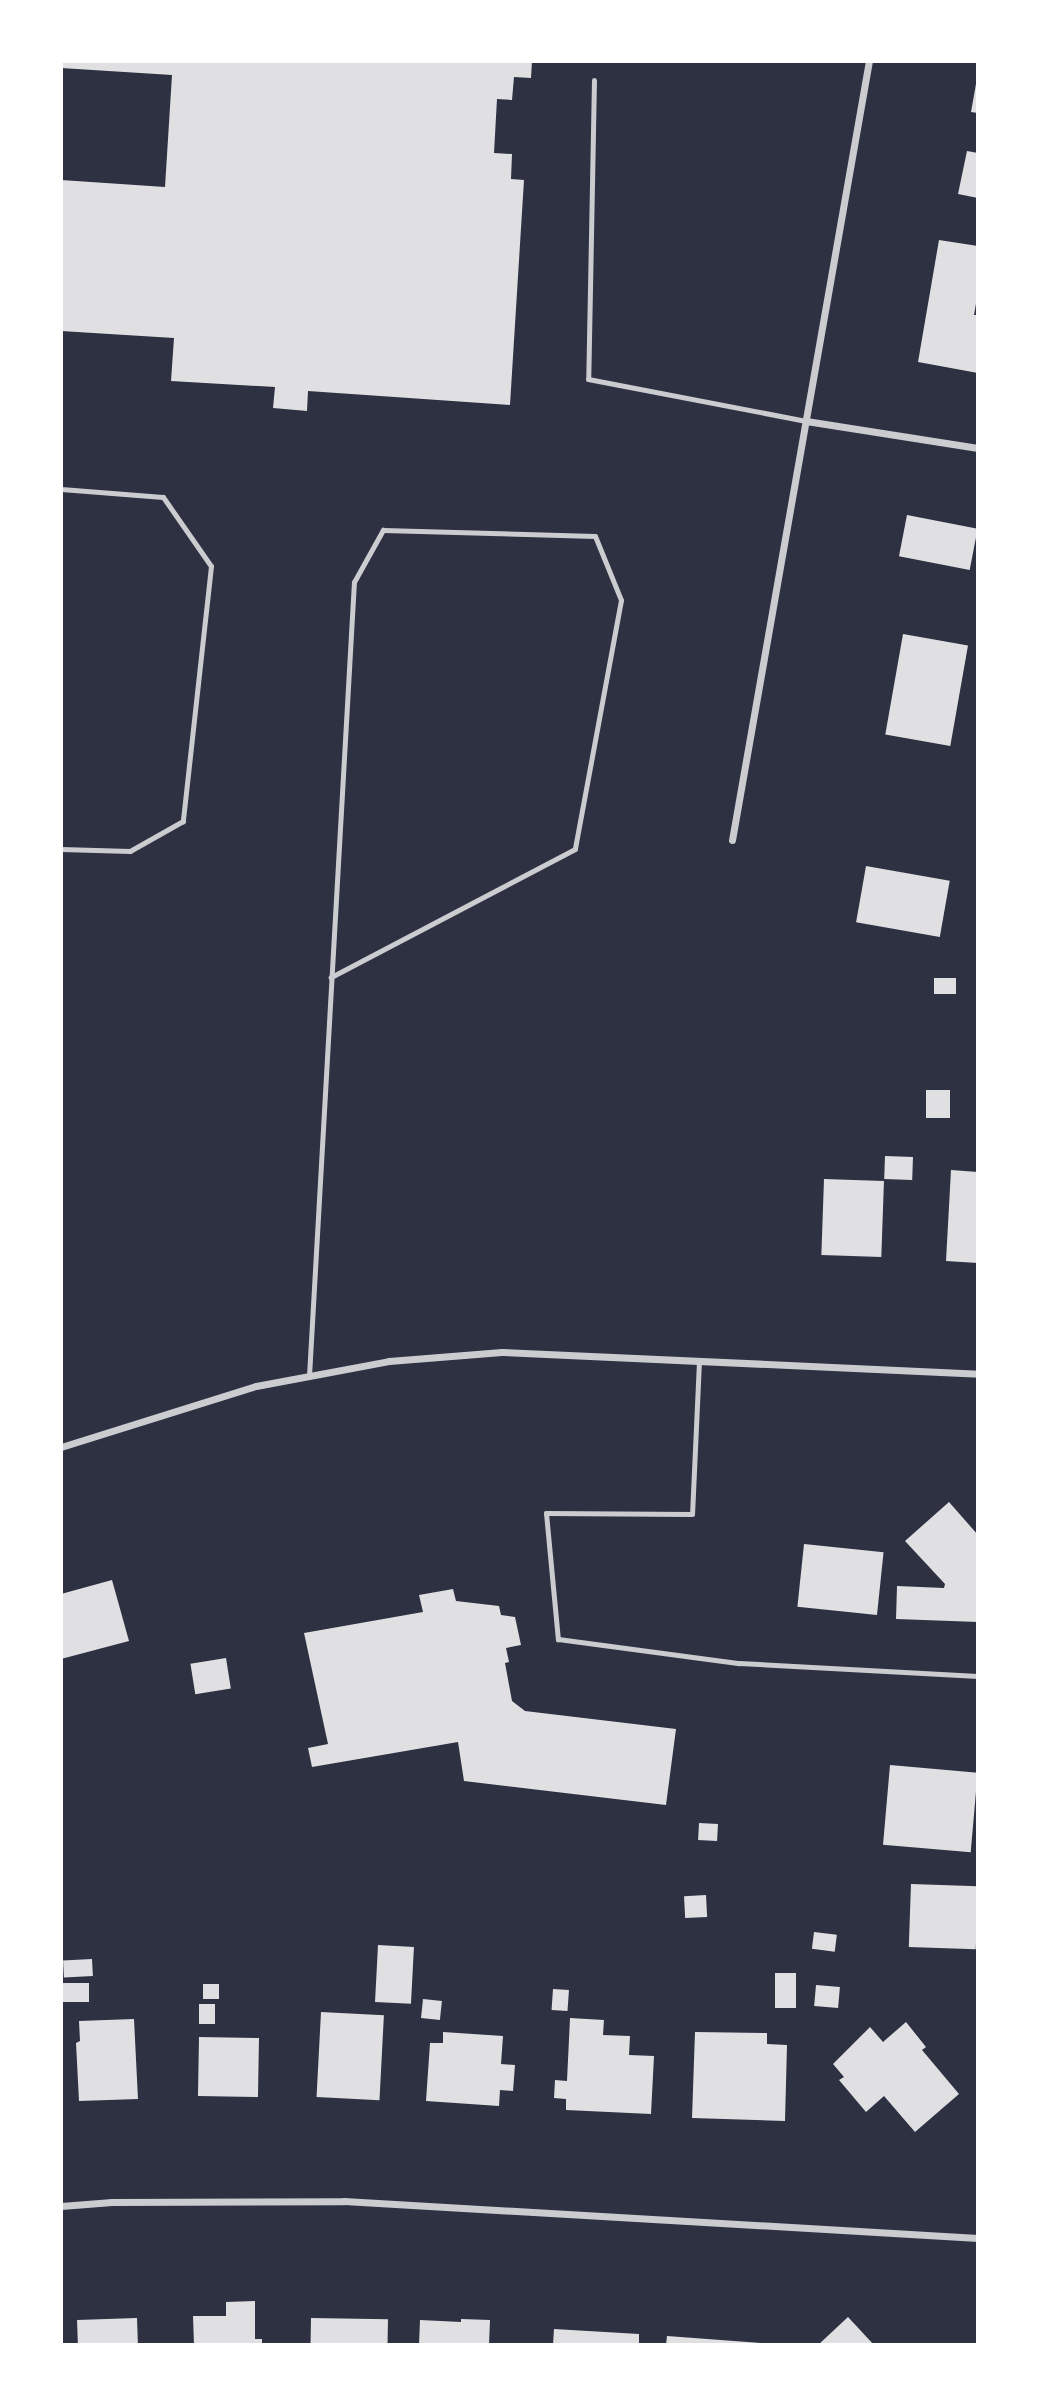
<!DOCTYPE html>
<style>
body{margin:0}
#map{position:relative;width:1039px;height:2406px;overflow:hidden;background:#2d3142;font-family:Poppins,sans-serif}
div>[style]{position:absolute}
.building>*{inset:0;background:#e0e0e3;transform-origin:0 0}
.service>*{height:5px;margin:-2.5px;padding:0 2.5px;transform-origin:2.5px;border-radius:2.5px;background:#caccd0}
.minor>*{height:7px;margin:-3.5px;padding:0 3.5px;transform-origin:3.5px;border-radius:3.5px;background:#caccd0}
span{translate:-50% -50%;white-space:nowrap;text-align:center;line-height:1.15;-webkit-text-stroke:7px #fff;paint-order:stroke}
.frame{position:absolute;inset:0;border:63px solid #fff;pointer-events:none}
</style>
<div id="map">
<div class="building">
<div style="clip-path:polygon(61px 61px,532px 61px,531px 78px,514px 77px,512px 100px,497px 99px,494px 153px,512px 154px,511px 179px,524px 180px,510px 405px,308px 391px,307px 411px,273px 408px,275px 387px,171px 381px,174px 338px,61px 331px,61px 180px,165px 187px,172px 75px,61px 68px)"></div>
<div style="clip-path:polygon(976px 84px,978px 84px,978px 113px,971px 112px)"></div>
<div style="clip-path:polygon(967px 151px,978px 153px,978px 198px,958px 194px)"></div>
<div style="clip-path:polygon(939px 240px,978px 246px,978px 292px,974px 315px,978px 315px,978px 373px,918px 362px)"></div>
<div style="left:907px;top:515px;width:72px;height:42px;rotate:11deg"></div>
<div style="left:903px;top:634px;width:66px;height:102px;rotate:10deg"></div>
<div style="left:866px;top:866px;width:85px;height:57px;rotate:10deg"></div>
<div style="left:934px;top:978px;width:22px;height:16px"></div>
<div style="left:926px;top:1090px;width:24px;height:28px"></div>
<div style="left:885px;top:1156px;width:28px;height:23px;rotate:2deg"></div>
<div style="clip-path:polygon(951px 1170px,978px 1172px,978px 1263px,946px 1261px)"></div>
<div style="left:824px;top:1179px;width:60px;height:76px;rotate:2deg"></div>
<div style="clip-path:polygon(949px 1502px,978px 1535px,978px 1622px,896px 1619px,897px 1586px,944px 1588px,945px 1584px,905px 1541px)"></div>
<div style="left:804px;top:1544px;width:80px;height:63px;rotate:6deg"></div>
<div style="clip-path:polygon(112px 1580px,129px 1641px,61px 1659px,61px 1594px)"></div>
<div style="clip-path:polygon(453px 1589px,456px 1601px,499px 1606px,501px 1615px,515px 1617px,521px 1645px,506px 1648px,509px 1662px,505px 1663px,512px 1701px,525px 1711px,676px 1729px,666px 1805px,464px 1781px,458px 1742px,312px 1767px,308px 1748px,328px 1744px,304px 1633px,423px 1612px,419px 1595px)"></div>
<div style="left:226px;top:1658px;width:31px;height:36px;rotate:81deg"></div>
<div style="left:890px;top:1765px;width:88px;height:80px;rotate:5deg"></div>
<div style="left:699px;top:1823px;width:19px;height:17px;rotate:3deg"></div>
<div style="left:911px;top:1884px;width:67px;height:63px;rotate:2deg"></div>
<div style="left:706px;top:1895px;width:22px;height:22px;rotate:87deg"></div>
<div style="left:814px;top:1932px;width:23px;height:17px;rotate:7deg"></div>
<div style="left:378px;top:1945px;width:36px;height:57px;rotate:3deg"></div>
<div style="left:92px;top:1959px;width:17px;height:29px;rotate:87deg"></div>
<div style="left:775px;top:1973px;width:21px;height:35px"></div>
<div style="left:61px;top:1983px;width:28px;height:19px"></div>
<div style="left:203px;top:1984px;width:16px;height:15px"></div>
<div style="left:816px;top:1985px;width:24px;height:21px;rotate:5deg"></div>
<div style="left:553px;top:1989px;width:16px;height:21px;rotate:4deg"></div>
<div style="left:423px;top:1999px;width:19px;height:19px;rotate:6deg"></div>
<div style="left:199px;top:2004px;width:16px;height:20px"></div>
<div style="left:321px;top:2012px;width:63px;height:85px;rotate:3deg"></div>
<div style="clip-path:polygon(570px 2018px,604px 2020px,603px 2035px,630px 2036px,629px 2055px,654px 2056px,651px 2114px,566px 2110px,566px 2099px,554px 2098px,555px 2080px,567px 2081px)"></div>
<div style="clip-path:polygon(134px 2019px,138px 2099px,79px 2101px,76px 2043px,80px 2041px,79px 2021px)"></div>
<div style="clip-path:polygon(906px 2022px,926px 2047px,922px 2050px,959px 2094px,915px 2132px,884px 2096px,866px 2112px,839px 2080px,844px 2077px,833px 2064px,870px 2027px,883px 2042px)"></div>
<div style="clip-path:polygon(443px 2032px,503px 2036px,501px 2064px,515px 2065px,513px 2091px,500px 2090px,499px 2106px,426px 2101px,430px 2043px,443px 2043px)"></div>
<div style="clip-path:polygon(695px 2032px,767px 2033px,767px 2044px,787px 2045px,785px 2121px,692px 2118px)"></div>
<div style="left:199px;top:2037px;width:60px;height:59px;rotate:1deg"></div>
<div style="clip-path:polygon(255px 2301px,255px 2339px,262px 2339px,262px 2345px,194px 2345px,193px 2316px,226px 2316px,226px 2302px)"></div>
<div style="clip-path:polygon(848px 2317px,874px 2345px,818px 2345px)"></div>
<div style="left:137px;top:2318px;width:27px;height:60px;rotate:88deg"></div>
<div style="left:311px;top:2318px;width:77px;height:27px;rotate:1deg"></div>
<div style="clip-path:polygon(461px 2319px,490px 2320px,489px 2345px,419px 2345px,420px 2320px,461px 2322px)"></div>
<div style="clip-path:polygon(554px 2329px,639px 2334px,639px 2345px,553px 2345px)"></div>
<div style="clip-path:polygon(667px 2336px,761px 2343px,761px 2345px,666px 2345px)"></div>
</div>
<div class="service">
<div style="left:594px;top:80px;width:299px;rotate:91.1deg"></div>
<div style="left:588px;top:379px;width:222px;rotate:10.9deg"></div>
<div style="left:61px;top:489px;width:102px;rotate:4.5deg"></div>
<div style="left:163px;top:497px;width:84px;rotate:55.2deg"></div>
<div style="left:211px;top:566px;width:257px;rotate:96.3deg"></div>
<div style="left:183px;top:821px;width:61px;rotate:150.5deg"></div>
<div style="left:130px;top:851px;width:69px;rotate:-178.3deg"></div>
<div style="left:699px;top:1361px;width:153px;rotate:92.6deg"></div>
<div style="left:692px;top:1514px;width:146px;rotate:-179.6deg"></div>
<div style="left:546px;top:1513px;width:127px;rotate:84.6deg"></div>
<div style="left:558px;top:1639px;width:183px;rotate:7.6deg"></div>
<div style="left:739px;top:1663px;width:239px;rotate:3.1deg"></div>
<div style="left:309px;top:1376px;width:795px;rotate:-86.76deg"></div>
<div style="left:354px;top:582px;width:60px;rotate:-60.9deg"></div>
<div style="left:383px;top:530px;width:212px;rotate:1.6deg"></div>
<div style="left:595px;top:536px;width:69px;rotate:67.9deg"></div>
<div style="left:621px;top:600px;width:253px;rotate:100.5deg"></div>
<div style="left:575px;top:849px;width:276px;rotate:152.3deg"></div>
</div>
<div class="minor">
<div style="left:806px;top:421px;width:174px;rotate:8.9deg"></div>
<div style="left:732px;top:840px;width:791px;rotate:-80.03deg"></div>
<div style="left:61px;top:1447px;width:204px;rotate:-17.4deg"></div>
<div style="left:256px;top:1386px;width:135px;rotate:-10.6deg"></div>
<div style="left:389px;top:1361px;width:113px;rotate:-4.6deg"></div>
<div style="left:502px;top:1352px;width:477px;rotate:2.6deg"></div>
<div style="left:61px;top:2206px;width:51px;rotate:-4.5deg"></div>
<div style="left:112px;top:2202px;width:232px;rotate:-0.2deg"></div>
<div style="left:344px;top:2201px;width:635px;rotate:3.34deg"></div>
</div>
<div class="frame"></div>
</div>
